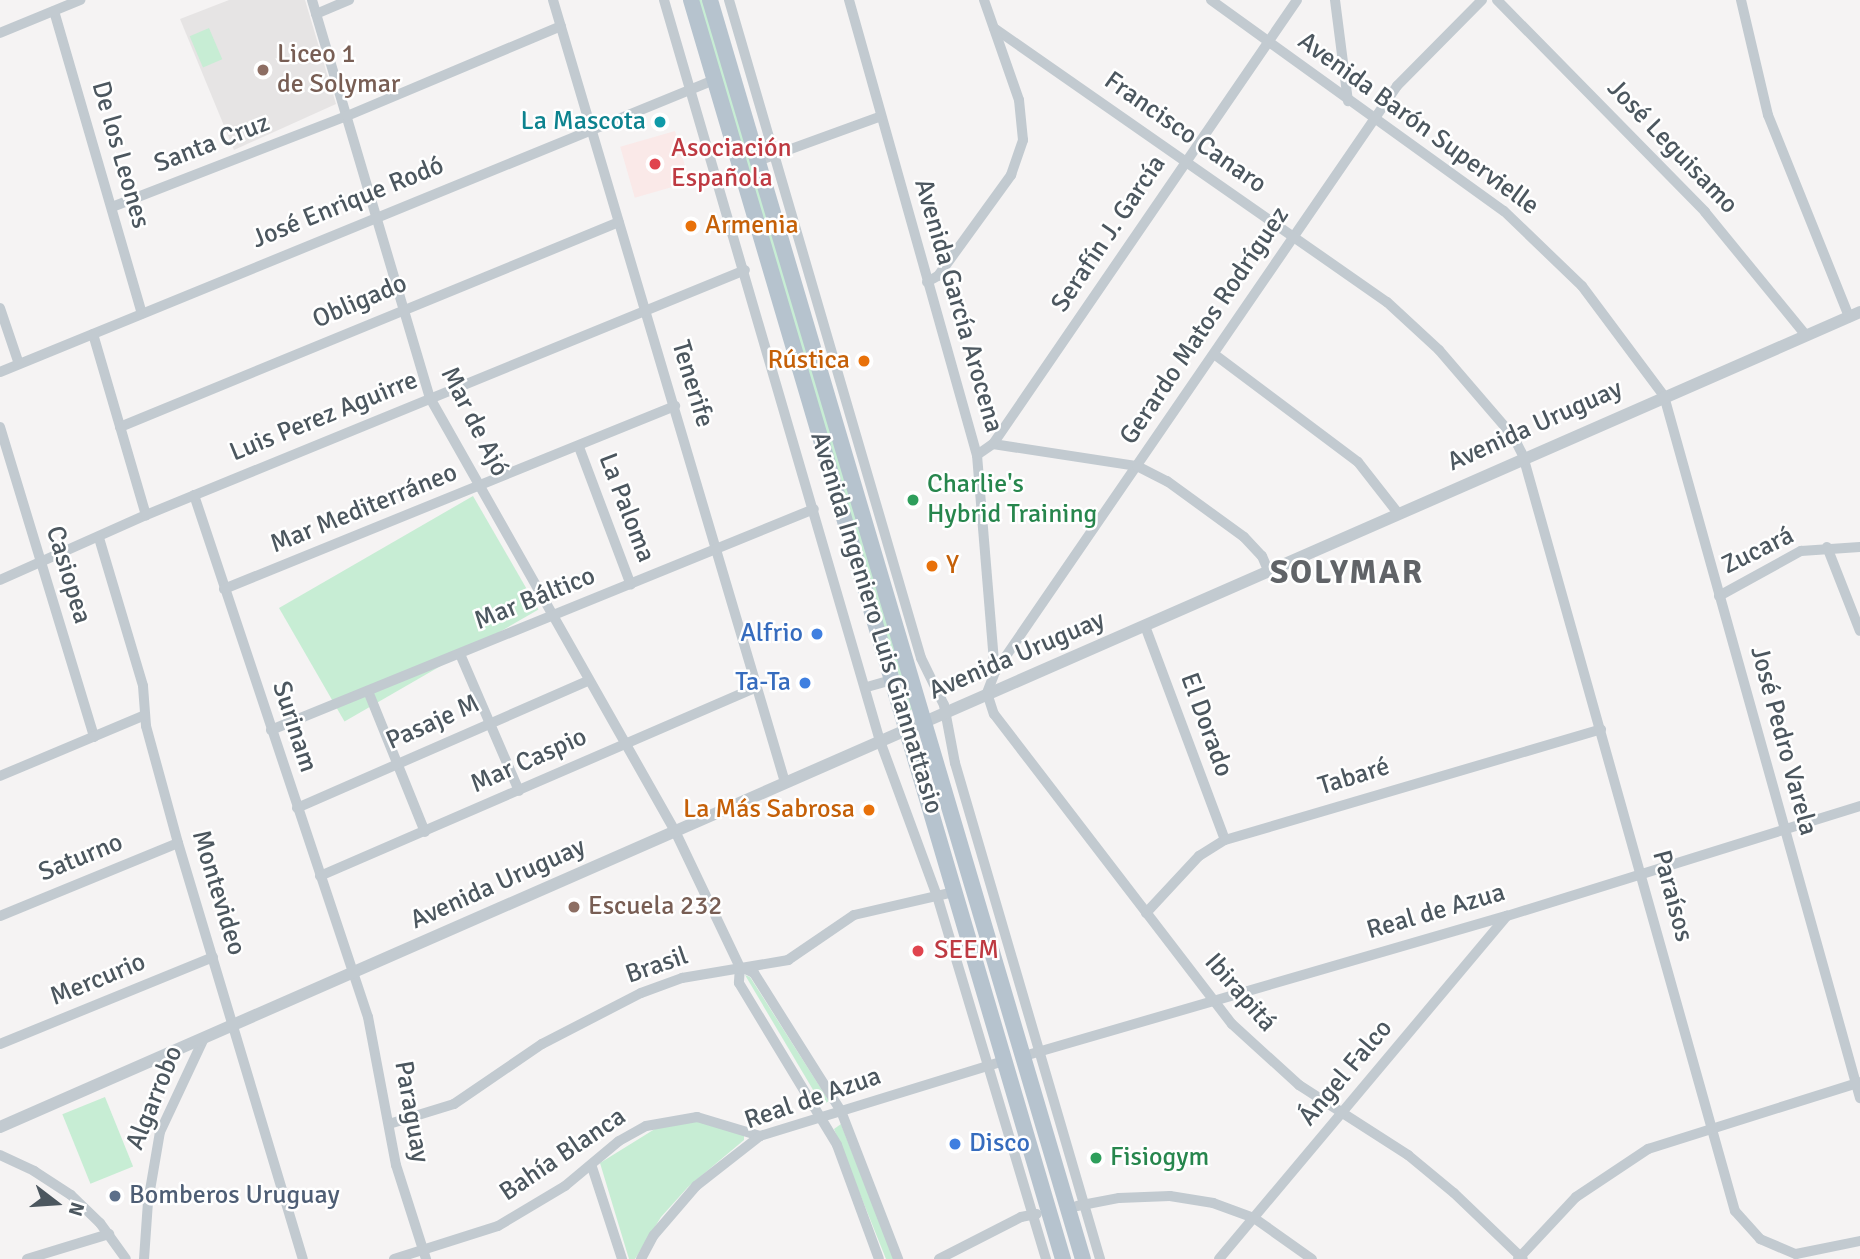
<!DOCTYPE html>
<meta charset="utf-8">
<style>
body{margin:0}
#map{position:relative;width:1860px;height:1259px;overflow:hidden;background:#f5f3f3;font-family:Signika,sans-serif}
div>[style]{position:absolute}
.education>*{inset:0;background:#e6e4e4}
.medical>*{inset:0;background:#fae9e8;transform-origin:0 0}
.green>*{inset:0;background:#c7edd4;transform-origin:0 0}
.minor>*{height:10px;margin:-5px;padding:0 5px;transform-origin:5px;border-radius:5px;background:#c2cad0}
.tertiary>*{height:12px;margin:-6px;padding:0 6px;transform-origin:6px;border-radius:6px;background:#c2cad0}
.primary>*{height:16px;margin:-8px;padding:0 8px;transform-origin:8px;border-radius:8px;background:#b6c3ce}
.dots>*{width:19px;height:19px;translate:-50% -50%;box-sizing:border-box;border:4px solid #fff;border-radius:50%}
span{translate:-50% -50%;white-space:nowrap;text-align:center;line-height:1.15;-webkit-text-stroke:5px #fff;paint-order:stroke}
.education-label{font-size:26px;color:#785e54}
.left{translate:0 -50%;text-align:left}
.culture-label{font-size:26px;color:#0d838f}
.right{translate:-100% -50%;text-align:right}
.street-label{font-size:26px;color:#4c575f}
.health-label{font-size:26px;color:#be3a42}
.food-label{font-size:26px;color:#c56008}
.leisure-label{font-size:26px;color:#27864d}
.shop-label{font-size:26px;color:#366cbe}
.service-label{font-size:26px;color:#4e5e75}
.district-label{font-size:33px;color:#606367;font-weight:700;letter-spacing:2px}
.north{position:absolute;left:21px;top:1168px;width:70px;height:70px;-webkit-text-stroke:5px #fff;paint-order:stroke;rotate:107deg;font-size:19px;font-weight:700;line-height:28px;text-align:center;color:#4c575f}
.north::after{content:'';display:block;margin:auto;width:24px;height:32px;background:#4c575f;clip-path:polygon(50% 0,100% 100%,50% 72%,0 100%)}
</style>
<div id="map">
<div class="education">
<div style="clip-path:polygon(229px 0,305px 0,336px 104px,234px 150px,180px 19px)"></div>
</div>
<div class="medical">
<div style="left:675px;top:131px;width:53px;height:57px;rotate:74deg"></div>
</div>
<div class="green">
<div style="clip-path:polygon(696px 0,705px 0,914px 709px,910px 710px,868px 578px)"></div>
<div style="left:209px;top:28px;width:34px;height:21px;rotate:67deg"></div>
<div style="left:473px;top:496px;width:131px;height:224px;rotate:60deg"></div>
<div style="clip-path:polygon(745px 975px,750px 977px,829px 1101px,822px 1105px)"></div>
<div style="left:105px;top:1097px;width:75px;height:46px;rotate:68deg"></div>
<div style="clip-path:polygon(698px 1121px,744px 1132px,744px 1140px,688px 1187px,661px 1217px,635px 1259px,629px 1259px,600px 1163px,658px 1127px)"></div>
<div style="clip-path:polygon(841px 1124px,894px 1259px,886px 1259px,834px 1129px)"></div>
</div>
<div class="minor">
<div style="left:312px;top:0;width:415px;rotate:73.5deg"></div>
<div style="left:430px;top:398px;width:498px;rotate:60.5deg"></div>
<div style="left:675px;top:831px;width:151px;rotate:64.5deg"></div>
<div style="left:740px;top:967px;width:16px;rotate:94deg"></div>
<div style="left:739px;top:983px;width:189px;rotate:58.8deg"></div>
<div style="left:837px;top:1145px;width:121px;rotate:69.8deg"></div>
<div style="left:553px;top:0;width:816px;rotate:73.48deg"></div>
<div style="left:664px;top:0;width:772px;rotate:73.75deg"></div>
<div style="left:880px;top:741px;width:168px;rotate:69.8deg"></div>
<div style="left:938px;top:899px;width:376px;rotate:73.3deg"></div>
<div style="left:729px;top:0;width:685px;rotate:73.73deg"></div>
<div style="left:921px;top:658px;width:52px;rotate:63.9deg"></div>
<div style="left:944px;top:705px;width:59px;rotate:79.3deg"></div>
<div style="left:955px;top:763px;width:517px;rotate:73.7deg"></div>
<div style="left:849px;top:0;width:473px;rotate:74.3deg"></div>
<div style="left:977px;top:455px;width:218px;rotate:85.3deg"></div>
<div style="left:1211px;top:0;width:361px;rotate:35.8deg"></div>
<div style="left:1504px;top:211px;width:108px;rotate:43.9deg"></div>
<div style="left:1582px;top:286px;width:137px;rotate:53.3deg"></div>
<div style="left:1664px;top:396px;width:729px;rotate:74.4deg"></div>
<div style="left:1335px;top:0;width:102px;rotate:82.7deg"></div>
<div style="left:1482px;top:0;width:121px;rotate:134.7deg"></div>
<div style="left:1397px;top:86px;width:711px;rotate:124.45deg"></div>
<div style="left:995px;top:672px;width:22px;rotate:111deg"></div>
<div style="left:987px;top:693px;width:22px;rotate:72deg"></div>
<div style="left:994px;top:714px;width:391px;rotate:52.5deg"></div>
<div style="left:1232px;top:1024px;width:91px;rotate:42.3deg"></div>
<div style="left:1299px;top:1085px;width:130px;rotate:32.7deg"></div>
<div style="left:1408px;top:1155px;width:60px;rotate:39.6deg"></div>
<div style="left:1454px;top:1193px;width:95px;rotate:43.7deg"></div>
<div style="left:1497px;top:0;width:297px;rotate:45.5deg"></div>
<div style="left:1705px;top:212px;width:158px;rotate:50.7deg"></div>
<div style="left:1741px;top:0;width:118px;rotate:76.8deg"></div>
<div style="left:1768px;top:115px;width:218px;rotate:68.1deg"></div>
<div style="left:54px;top:11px;width:315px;rotate:73.8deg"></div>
<div style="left:316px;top:14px;width:36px;rotate:-23deg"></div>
<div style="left:994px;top:28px;width:479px;rotate:34.9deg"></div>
<div style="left:1387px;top:302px;width:71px;rotate:42.7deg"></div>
<div style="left:1439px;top:350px;width:113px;rotate:49.3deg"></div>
<div style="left:1513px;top:436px;width:22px;rotate:63deg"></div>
<div style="left:1523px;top:456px;width:784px;rotate:74.32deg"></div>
<div style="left:1735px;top:1211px;width:38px;rotate:48deg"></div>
<div style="left:1760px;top:1239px;width:39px;rotate:23deg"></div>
<div style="left:1796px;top:1254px;width:65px;rotate:-11.5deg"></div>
<div style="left:0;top:33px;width:87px;rotate:-22.4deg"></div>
<div style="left:758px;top:161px;width:129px;rotate:-20deg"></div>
<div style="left:112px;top:207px;width:252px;rotate:-21.2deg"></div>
<div style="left:347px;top:116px;width:232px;rotate:-22.8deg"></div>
<div style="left:927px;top:282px;width:13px;rotate:-29deg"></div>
<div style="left:938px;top:276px;width:125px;rotate:-54.1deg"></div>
<div style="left:1011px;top:175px;width:37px;rotate:-71deg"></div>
<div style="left:1023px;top:140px;width:40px;rotate:-95.7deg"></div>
<div style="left:1019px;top:100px;width:106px;rotate:-109.3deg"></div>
<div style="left:0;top:308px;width:59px;rotate:71.3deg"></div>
<div style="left:93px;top:334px;width:189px;rotate:73.7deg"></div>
<div style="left:1214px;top:354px;width:180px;rotate:36.9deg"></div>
<div style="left:1358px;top:462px;width:63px;rotate:52deg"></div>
<div style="left:0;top:372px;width:771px;rotate:-22.24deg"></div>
<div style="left:0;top:427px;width:324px;rotate:73.1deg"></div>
<div style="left:120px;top:427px;width:539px;rotate:-22.33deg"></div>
<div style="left:993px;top:444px;width:146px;rotate:8.7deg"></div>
<div style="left:1137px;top:466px;width:34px;rotate:27deg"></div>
<div style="left:1167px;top:481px;width:95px;rotate:36deg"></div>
<div style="left:1244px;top:537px;width:26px;rotate:47deg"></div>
<div style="left:1262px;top:556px;width:15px;rotate:67deg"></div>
<div style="left:579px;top:447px;width:147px;rotate:69.4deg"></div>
<div style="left:977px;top:455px;width:19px;rotate:-35deg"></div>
<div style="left:993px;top:444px;width:538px;rotate:-55.6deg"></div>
<div style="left:194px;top:495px;width:550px;rotate:71.57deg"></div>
<div style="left:368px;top:1017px;width:151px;rotate:79.3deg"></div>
<div style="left:396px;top:1165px;width:99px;rotate:72.3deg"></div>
<div style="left:99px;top:538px;width:154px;rotate:73.4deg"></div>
<div style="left:143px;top:686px;width:40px;rotate:85.7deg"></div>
<div style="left:146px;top:726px;width:121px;rotate:74.7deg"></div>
<div style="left:178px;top:843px;width:434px;rotate:73.3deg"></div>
<div style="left:1827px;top:547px;width:90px;rotate:68.6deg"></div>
<div style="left:0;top:580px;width:160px;rotate:-24deg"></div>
<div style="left:146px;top:515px;width:647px;rotate:-22.25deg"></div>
<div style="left:224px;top:589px;width:487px;rotate:-22.1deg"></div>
<div style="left:1719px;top:596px;width:94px;rotate:-28.8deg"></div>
<div style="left:1801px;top:551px;width:59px;rotate:-3.9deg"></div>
<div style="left:1145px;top:626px;width:228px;rotate:69.5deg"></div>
<div style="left:460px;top:654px;width:149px;rotate:66.7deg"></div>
<div style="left:867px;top:687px;width:26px;rotate:-16deg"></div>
<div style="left:368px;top:691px;width:152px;rotate:68deg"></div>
<div style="left:271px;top:730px;width:586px;rotate:-22.15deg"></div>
<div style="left:0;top:776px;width:157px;rotate:-22.8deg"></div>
<div style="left:297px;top:808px;width:318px;rotate:-23.6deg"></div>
<div style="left:320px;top:876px;width:475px;rotate:-23.4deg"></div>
<div style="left:1146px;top:913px;width:78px;rotate:-47.1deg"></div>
<div style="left:1199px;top:856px;width:31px;rotate:-32deg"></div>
<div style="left:1225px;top:840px;width:392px;rotate:-16.4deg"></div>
<div style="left:0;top:916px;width:192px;rotate:-22.3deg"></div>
<div style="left:743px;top:968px;width:12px;rotate:24deg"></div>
<div style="left:754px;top:973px;width:163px;rotate:57.8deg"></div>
<div style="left:841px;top:1111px;width:159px;rotate:68.9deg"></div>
<div style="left:0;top:1044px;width:230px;rotate:-22.2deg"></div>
<div style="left:1031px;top:1054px;width:496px;rotate:-16.2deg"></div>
<div style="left:1507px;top:916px;width:370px;rotate:-17.3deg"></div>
<div style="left:389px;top:1124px;width:68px;rotate:-17.1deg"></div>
<div style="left:454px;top:1104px;width:107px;rotate:-34.3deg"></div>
<div style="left:542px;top:1044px;width:111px;rotate:-27.3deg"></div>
<div style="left:641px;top:993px;width:44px;rotate:-20.1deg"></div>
<div style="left:682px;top:978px;width:108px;rotate:-9.6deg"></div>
<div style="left:788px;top:960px;width:80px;rotate:-34.3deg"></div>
<div style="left:854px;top:915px;width:103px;rotate:-13deg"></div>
<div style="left:0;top:1155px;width:38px;rotate:25deg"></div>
<div style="left:34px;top:1171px;width:44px;rotate:33deg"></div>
<div style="left:71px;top:1195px;width:40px;rotate:44deg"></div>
<div style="left:100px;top:1223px;width:44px;rotate:54.2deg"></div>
<div style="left:592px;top:1167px;width:97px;rotate:71.9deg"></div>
<div style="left:1077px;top:1206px;width:43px;rotate:-10.8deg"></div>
<div style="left:1119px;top:1198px;width:51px;rotate:-2.2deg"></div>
<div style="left:1170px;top:1196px;width:44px;rotate:9.2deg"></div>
<div style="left:1213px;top:1203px;width:44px;rotate:20.1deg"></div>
<div style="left:1254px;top:1218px;width:71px;rotate:35.3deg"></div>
<div style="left:27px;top:1259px;width:86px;rotate:-17deg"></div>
<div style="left:144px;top:1259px;width:57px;rotate:-86deg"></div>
<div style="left:148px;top:1202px;width:71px;rotate:-80.3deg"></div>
<div style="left:160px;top:1132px;width:104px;rotate:-64.9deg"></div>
<div style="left:394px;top:1259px;width:109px;rotate:-17.6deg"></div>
<div style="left:498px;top:1226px;width:78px;rotate:-30.8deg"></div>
<div style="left:565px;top:1186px;width:70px;rotate:-39.8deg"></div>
<div style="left:619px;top:1141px;width:31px;rotate:-29deg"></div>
<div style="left:646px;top:1126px;width:52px;rotate:-10deg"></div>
<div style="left:697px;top:1117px;width:66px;rotate:16.8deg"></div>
<div style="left:641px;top:1259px;width:27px;rotate:-62deg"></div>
<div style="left:654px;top:1235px;width:65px;rotate:-49.4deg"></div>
<div style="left:696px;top:1186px;width:81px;rotate:-38deg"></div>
<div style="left:760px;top:1136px;width:255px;rotate:-17.1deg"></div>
<div style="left:939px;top:1259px;width:92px;rotate:-27.1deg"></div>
<div style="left:1021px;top:1217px;width:16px;rotate:-11deg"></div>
<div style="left:1219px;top:1259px;width:448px;rotate:-50deg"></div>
<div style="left:1518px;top:1259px;width:85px;rotate:-46.9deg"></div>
<div style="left:1576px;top:1197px;width:87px;rotate:-33.7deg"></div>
<div style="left:1648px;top:1149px;width:222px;rotate:-17.5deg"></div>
</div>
<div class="tertiary">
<div style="left:0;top:1127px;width:2031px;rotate:-23.66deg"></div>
</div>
<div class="primary">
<div style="left:691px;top:0;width:1313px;rotate:73.54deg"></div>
<div style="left:710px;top:0;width:1313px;rotate:73.5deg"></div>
</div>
<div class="dots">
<div style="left:263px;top:70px;background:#8d6e63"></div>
<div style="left:660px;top:122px;background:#0f9aa8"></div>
<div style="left:655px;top:164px;background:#e0444e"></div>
<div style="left:691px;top:226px;background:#e8710a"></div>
<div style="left:864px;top:361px;background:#e8710a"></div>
<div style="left:913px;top:500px;background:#2e9e5b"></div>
<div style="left:932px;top:566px;background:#e8710a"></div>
<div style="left:817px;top:634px;background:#3f7fe0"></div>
<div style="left:805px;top:683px;background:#3f7fe0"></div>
<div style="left:869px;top:810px;background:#e8710a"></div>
<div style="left:574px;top:907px;background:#8d6e63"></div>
<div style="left:918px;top:951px;background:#e0444e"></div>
<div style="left:955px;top:1144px;background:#3f7fe0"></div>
<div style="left:1096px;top:1158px;background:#2e9e5b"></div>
<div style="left:115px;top:1196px;background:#5c6f8a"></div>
</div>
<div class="education-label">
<span class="left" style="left:277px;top:70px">Liceo 1<br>de Solymar</span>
<span class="left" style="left:588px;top:907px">Escuela 232</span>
</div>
<div class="culture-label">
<span class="right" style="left:646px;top:122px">La Mascota</span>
</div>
<div class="street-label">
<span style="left:1418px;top:124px;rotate:36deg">Avenida Barón Supervielle</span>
<span style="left:1185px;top:133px;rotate:35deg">Francisco Canaro</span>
<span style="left:212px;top:144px;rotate:-21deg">Santa Cruz</span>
<span style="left:1672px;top:147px;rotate:46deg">José Leguisamo</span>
<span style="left:120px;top:155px;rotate:74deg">De los Leones</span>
<span style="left:348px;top:203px;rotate:-22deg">José Enrique Rodó</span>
<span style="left:1109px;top:234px;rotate:-56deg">Serafín J. García</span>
<span style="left:360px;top:302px;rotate:-23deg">Obligado</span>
<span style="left:958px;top:306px;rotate:74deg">Avenida García Arocena</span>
<span style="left:1205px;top:326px;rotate:-56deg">Gerardo Matos Rodríguez</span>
<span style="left:692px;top:384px;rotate:73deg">Tenerife</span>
<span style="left:324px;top:417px;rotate:-22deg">Luis Perez Aguirre</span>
<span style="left:474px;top:422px;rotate:63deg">Mar de Ajó</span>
<span style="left:1535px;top:426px;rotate:-24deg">Avenida Uruguay</span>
<span style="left:626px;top:508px;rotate:69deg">La Paloma</span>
<span style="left:364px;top:509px;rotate:-22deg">Mar Mediterráneo</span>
<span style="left:1758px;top:551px;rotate:-26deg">Zucará</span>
<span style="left:68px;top:575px;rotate:73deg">Casiopea</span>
<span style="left:535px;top:599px;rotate:-22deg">Mar Báltico</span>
<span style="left:876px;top:623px;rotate:73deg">Avenida Ingeniero Luis Giannattasio</span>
<span style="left:1017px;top:656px;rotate:-23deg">Avenida Uruguay</span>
<span style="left:433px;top:723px;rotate:-24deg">Pasaje M</span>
<span style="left:1206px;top:725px;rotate:70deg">El Dorado</span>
<span style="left:294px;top:727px;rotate:72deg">Surinam</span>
<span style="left:1783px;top:741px;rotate:75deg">José Pedro Varela</span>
<span style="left:529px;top:761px;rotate:-24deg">Mar Caspio</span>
<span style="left:1354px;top:777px;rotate:-17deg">Tabaré</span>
<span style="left:81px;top:858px;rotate:-22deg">Saturno</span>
<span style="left:498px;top:884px;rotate:-24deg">Avenida Uruguay</span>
<span style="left:218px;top:893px;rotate:73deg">Montevideo</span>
<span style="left:1672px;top:896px;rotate:75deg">Paraísos</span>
<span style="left:1436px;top:912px;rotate:-16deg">Real de Azua</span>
<span style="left:657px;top:966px;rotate:-19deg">Brasil</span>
<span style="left:98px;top:980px;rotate:-22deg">Mercurio</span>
<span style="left:1240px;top:993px;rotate:49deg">Ibirapitá</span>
<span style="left:1346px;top:1073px;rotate:-50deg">Ángel Falco</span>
<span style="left:155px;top:1098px;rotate:-68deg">Algarrobo</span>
<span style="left:813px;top:1099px;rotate:-19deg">Real de Azua</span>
<span style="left:411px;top:1112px;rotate:80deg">Paraguay</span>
<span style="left:563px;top:1155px;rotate:-34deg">Bahía Blanca</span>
</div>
<div class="health-label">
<span class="left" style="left:671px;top:164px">Asociación<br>Española</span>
<span class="left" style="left:934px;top:951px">SEEM</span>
</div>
<div class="food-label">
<span class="left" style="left:705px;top:226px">Armenia</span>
<span class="right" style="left:850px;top:361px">Rústica</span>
<span class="left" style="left:946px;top:566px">Y</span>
<span class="right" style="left:855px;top:810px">La Más Sabrosa</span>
</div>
<div class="leisure-label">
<span class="left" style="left:927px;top:500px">Charlie's<br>Hybrid Training</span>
<span class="left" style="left:1110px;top:1158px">Fisiogym</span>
</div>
<div class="shop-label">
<span class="right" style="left:803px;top:634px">Alfrio</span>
<span class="right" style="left:791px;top:683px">Ta-Ta</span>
<span class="left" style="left:969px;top:1144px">Disco</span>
</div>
<div class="service-label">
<span class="left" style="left:129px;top:1196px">Bomberos Uruguay</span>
</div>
<div class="district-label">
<span style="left:1347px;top:573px">SOLYMAR</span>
</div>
<div class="north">N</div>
</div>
